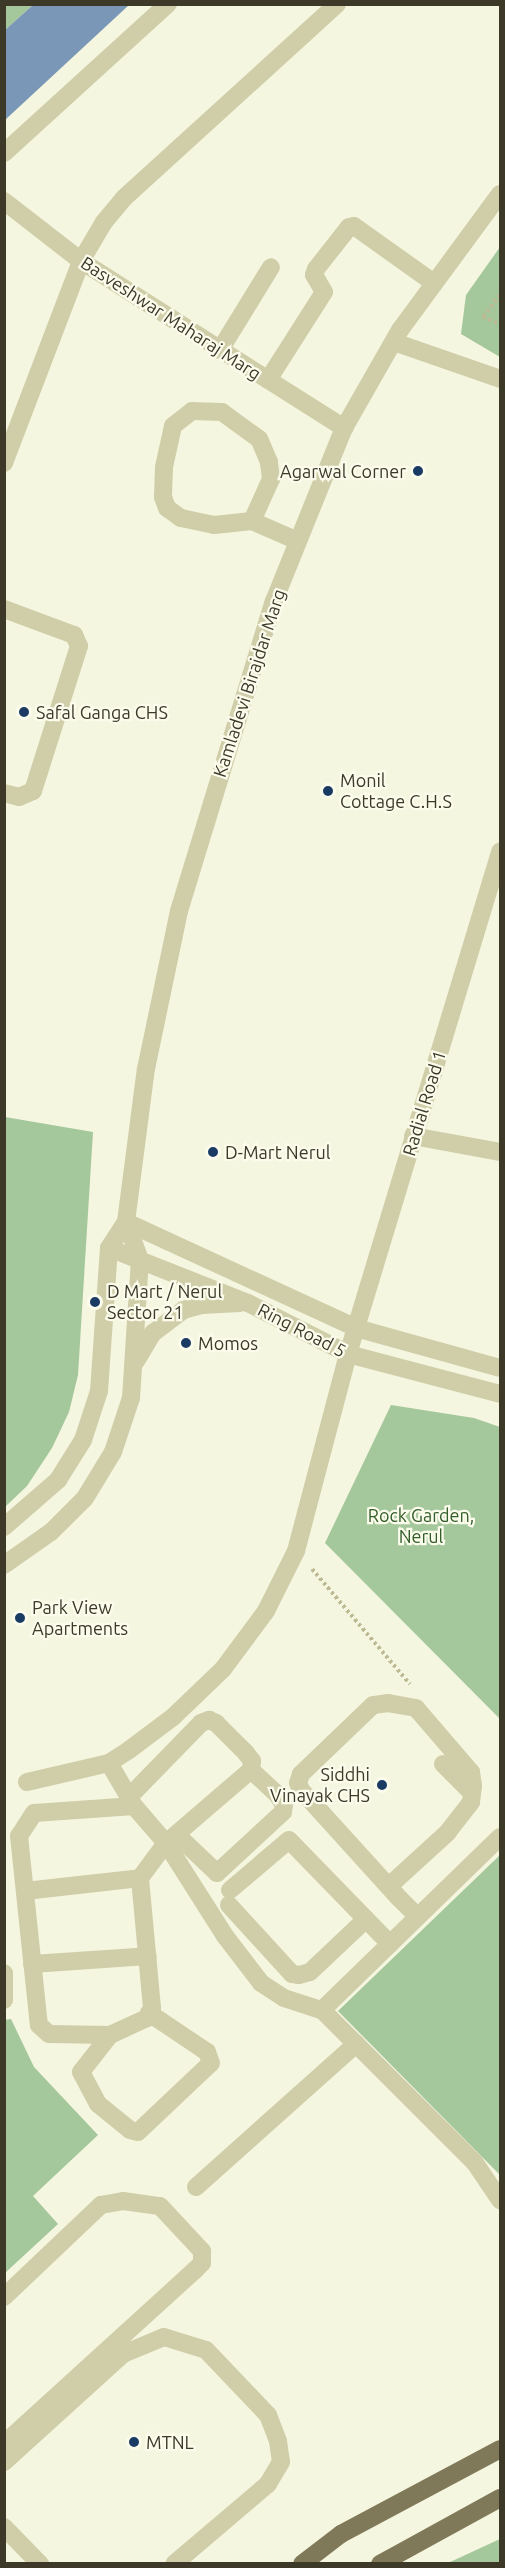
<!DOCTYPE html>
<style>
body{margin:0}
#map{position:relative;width:505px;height:2568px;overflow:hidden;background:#f5f6df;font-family:Ubuntu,sans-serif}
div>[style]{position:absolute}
.green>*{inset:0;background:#a4c79c}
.water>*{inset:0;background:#7a97b7}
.path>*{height:4px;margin-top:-2px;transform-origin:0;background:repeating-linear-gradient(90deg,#bcb993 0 3px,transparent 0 6px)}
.minor>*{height:18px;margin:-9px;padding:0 9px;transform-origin:9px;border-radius:9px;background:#d0cea9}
.major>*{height:18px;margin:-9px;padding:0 9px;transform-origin:9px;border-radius:9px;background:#807959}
.dots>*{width:16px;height:16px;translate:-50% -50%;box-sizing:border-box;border:3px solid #fcfced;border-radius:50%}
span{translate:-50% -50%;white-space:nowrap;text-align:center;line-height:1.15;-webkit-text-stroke:4.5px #fcfced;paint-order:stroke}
.street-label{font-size:18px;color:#3c3929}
.poi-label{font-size:18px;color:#3c3929}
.right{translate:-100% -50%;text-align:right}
.left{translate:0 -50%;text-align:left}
.park-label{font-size:18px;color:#325e2a}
.frame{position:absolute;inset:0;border:6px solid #3c3929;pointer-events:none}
</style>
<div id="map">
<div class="green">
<div style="clip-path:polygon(5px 4px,33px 4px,33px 5px,5px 30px)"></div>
<div style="clip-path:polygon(500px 247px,500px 357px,461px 334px,466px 295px)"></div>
<div style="clip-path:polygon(5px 1117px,93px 1132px,78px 1375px,69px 1412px,52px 1448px,27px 1486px,5px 1507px)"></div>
<div style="clip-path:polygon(391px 1405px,474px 1418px,500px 1427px,500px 1719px,325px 1543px)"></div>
<div style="clip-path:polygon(500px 1855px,500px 2175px,338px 2011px)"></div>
<div style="clip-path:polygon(11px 2019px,34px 2067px,98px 2135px,33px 2196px,58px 2224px,5px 2273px,4px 2020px)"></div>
<div style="clip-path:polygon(500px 2539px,500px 2563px,448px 2563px)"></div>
</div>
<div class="water">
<div style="clip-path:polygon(33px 5px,129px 5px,5px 120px,5px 30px)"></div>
</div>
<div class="path">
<div style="left:500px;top:295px;width:28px;rotate:128deg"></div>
<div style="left:483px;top:317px;width:18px;rotate:22deg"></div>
<div style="left:312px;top:1569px;width:151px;rotate:49.6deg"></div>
</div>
<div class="minor">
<div style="left:4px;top:153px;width:222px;rotate:-42.3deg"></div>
<div style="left:4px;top:201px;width:98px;rotate:37.9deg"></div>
<div style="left:81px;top:261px;width:312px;rotate:32.4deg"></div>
<div style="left:394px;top:342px;width:112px;rotate:19.2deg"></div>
<div style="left:220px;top:350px;width:97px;rotate:-58.4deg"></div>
<div style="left:268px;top:380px;width:104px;rotate:-57.5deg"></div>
<div style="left:324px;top:292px;width:20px;rotate:-120deg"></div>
<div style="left:314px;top:275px;width:6px;rotate:-72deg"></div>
<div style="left:316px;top:269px;width:53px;rotate:-51.8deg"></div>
<div style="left:349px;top:227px;width:5px;rotate:-11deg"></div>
<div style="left:354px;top:226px;width:98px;rotate:35.5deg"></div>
<div style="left:4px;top:463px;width:216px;rotate:-69.1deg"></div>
<div style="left:81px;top:261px;width:45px;rotate:-59.5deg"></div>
<div style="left:104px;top:222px;width:31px;rotate:-50deg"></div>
<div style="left:124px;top:198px;width:288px;rotate:-42.3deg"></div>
<div style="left:252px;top:521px;width:46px;rotate:-65.7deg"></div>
<div style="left:271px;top:479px;width:17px;rotate:-97deg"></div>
<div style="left:269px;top:462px;width:25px;rotate:-113deg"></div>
<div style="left:259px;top:439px;width:46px;rotate:-143.9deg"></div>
<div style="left:222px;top:412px;width:30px;rotate:-178deg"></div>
<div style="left:192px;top:411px;width:24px;rotate:142deg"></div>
<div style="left:173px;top:426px;width:42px;rotate:102.4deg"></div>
<div style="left:164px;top:467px;width:30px;rotate:92deg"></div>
<div style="left:163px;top:497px;width:12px;rotate:70deg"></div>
<div style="left:167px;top:508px;width:17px;rotate:36deg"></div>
<div style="left:181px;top:518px;width:34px;rotate:12deg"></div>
<div style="left:214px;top:525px;width:38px;rotate:-6deg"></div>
<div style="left:252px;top:521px;width:50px;rotate:23.5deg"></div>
<div style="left:4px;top:609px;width:75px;rotate:20.4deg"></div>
<div style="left:74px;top:635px;width:12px;rotate:66deg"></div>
<div style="left:79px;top:646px;width:152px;rotate:107.6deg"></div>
<div style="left:33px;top:791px;width:15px;rotate:157deg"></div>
<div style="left:19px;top:797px;width:16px;rotate:-165deg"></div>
<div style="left:413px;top:1136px;width:88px;rotate:10.4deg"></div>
<div style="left:126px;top:1222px;width:253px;rotate:24.7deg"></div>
<div style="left:356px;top:1328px;width:149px;rotate:15.5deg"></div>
<div style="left:109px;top:1248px;width:149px;rotate:21.6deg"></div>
<div style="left:248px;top:1303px;width:112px;rotate:27deg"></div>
<div style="left:348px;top:1354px;width:157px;rotate:14.7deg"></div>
<div style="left:136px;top:1361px;width:33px;rotate:-59deg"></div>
<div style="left:153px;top:1333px;width:38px;rotate:-37deg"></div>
<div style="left:183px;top:1310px;width:20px;rotate:-15deg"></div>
<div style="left:202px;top:1305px;width:38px;rotate:-3deg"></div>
<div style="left:4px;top:1527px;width:72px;rotate:-41deg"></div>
<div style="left:58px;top:1480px;width:47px;rotate:-58deg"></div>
<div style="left:83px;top:1440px;width:52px;rotate:-71.9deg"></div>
<div style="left:99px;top:1391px;width:143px;rotate:-86deg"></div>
<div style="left:109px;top:1248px;width:31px;rotate:-57deg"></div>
<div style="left:4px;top:1565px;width:57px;rotate:-35.1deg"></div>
<div style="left:51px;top:1532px;width:48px;rotate:-45deg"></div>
<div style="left:85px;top:1498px;width:54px;rotate:-58.7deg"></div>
<div style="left:113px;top:1452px;width:57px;rotate:-71.6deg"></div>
<div style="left:131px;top:1398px;width:138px;rotate:-86.3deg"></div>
<div style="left:140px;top:1260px;width:40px;rotate:-110.2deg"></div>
<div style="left:126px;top:1222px;width:154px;rotate:-82.6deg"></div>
<div style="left:146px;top:1069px;width:161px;rotate:-78.2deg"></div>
<div style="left:179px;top:911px;width:324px;rotate:-73deg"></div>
<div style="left:274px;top:601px;width:187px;rotate:-68deg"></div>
<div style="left:344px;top:428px;width:113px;rotate:-60.3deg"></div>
<div style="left:400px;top:330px;width:169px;rotate:-53.7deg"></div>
<div style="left:109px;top:1763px;width:50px;rotate:59.8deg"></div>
<div style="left:134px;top:1806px;width:49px;rotate:49.1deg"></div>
<div style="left:166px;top:1843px;width:110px;rotate:57.6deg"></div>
<div style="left:225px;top:1936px;width:59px;rotate:52.5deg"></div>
<div style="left:261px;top:1983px;width:27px;rotate:33deg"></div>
<div style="left:284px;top:1998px;width:40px;rotate:18deg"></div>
<div style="left:322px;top:2010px;width:216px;rotate:45deg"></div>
<div style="left:475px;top:2163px;width:45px;rotate:56deg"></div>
<div style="left:443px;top:1764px;width:41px;rotate:45deg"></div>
<div style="left:27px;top:1782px;width:84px;rotate:-13deg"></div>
<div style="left:109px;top:1763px;width:24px;rotate:-33deg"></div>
<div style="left:129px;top:1750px;width:55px;rotate:-36.9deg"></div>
<div style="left:173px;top:1717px;width:69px;rotate:-43.8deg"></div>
<div style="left:223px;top:1669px;width:72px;rotate:-53.4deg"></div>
<div style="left:266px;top:1611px;width:67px;rotate:-63.4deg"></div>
<div style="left:296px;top:1551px;width:204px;rotate:-75.2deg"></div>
<div style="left:348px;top:1354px;width:525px;rotate:-73.15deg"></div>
<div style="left:129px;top:1797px;width:103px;rotate:-45.8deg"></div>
<div style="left:201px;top:1723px;width:9px;rotate:-21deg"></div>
<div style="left:209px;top:1720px;width:8px;rotate:23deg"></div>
<div style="left:216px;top:1723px;width:42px;rotate:45deg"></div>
<div style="left:246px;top:1753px;width:10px;rotate:53deg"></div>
<div style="left:252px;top:1761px;width:9px;rotate:96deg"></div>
<div style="left:251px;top:1770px;width:35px;rotate:43deg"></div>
<div style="left:277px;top:1794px;width:13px;rotate:58deg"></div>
<div style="left:284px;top:1805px;width:7px;rotate:98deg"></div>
<div style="left:283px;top:1812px;width:90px;rotate:137.3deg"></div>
<div style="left:217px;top:1873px;width:55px;rotate:-136.5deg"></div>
<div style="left:134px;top:1806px;width:100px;rotate:176deg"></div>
<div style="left:34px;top:1813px;width:27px;rotate:123deg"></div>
<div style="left:19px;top:1836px;width:190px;rotate:84deg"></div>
<div style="left:39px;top:2025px;width:13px;rotate:42deg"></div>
<div style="left:49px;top:2034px;width:61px;rotate:0.9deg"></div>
<div style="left:110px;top:2035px;width:41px;rotate:-24.7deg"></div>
<div style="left:147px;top:2018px;width:11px;rotate:-63deg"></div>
<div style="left:152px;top:2008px;width:131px;rotate:-95.3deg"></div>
<div style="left:140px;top:1878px;width:44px;rotate:-53.4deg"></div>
<div style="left:166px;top:1843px;width:112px;rotate:-40.7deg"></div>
<div style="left:389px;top:1886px;width:79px;rotate:-42.4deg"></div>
<div style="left:447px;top:1833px;width:39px;rotate:-52deg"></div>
<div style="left:471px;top:1802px;width:16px;rotate:-83deg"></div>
<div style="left:473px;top:1786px;width:14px;rotate:-98deg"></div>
<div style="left:471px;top:1772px;width:84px;rotate:-130.7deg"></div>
<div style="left:416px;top:1708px;width:28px;rotate:-170deg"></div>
<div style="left:388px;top:1703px;width:15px;rotate:172deg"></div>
<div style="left:373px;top:1705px;width:100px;rotate:136.2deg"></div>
<div style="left:301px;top:1774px;width:9px;rotate:108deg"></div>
<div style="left:298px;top:1783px;width:8px;rotate:67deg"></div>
<div style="left:301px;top:1790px;width:147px;rotate:47.8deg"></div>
<div style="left:400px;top:1899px;width:25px;rotate:45deg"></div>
<div style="left:230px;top:1890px;width:77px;rotate:-40.3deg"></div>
<div style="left:289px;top:1840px;width:145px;rotate:45.8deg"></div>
<div style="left:25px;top:1891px;width:116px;rotate:-6.4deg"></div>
<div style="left:229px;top:1905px;width:93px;rotate:47.6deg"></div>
<div style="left:292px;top:1974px;width:7px;rotate:8deg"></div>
<div style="left:299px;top:1975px;width:11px;rotate:-15deg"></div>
<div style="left:310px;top:1972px;width:77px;rotate:-43.4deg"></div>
<div style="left:32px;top:1964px;width:116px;rotate:-3.9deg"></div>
<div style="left:4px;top:1973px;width:27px;rotate:90deg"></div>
<div style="left:322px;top:2010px;width:248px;rotate:-44.2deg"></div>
<div style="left:110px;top:2035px;width:47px;rotate:128.1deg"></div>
<div style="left:81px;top:2072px;width:36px;rotate:62deg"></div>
<div style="left:98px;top:2104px;width:41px;rotate:39.1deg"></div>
<div style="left:130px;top:2130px;width:8px;rotate:14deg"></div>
<div style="left:138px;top:2132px;width:100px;rotate:-43.4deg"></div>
<div style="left:211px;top:2063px;width:12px;rotate:-110deg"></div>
<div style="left:207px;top:2052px;width:70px;rotate:-146.1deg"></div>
<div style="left:196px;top:2187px;width:215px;rotate:-41.8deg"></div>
<div style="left:4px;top:2297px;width:134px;rotate:-43.5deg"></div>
<div style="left:101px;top:2205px;width:22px;rotate:-10deg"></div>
<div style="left:123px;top:2201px;width:37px;rotate:8deg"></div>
<div style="left:160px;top:2206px;width:62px;rotate:47deg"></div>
<div style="left:202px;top:2251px;width:12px;rotate:90deg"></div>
<div style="left:202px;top:2263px;width:10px;rotate:135deg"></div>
<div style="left:195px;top:2270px;width:258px;rotate:137.7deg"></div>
<div style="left:4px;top:2462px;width:161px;rotate:-42.2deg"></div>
<div style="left:123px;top:2354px;width:44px;rotate:-22.5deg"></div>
<div style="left:164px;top:2337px;width:44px;rotate:17.2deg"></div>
<div style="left:206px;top:2350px;width:90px;rotate:46.4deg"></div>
<div style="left:268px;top:2415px;width:28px;rotate:69deg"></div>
<div style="left:278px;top:2441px;width:21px;rotate:82deg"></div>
<div style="left:281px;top:2462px;width:26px;rotate:121deg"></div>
<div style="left:268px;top:2484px;width:123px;rotate:139.6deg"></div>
<div style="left:4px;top:2527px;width:52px;rotate:45.8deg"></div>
</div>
<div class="major">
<div style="left:302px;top:2564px;width:49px;rotate:-37.6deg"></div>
<div style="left:341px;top:2534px;width:180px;rotate:-28.1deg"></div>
<div style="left:380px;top:2564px;width:137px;rotate:-28.8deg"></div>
</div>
<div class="dots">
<div style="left:418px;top:471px;background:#193b64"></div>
<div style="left:24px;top:712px;background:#193b64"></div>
<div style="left:328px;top:791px;background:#193b64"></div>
<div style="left:213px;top:1152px;background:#193b64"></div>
<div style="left:95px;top:1302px;background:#193b64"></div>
<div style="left:186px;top:1343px;background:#193b64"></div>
<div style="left:20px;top:1618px;background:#193b64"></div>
<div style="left:382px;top:1785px;background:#193b64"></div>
<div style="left:134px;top:2442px;background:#193b64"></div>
</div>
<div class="street-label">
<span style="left:171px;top:318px;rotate:33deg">Basveshwar Maharaj Marg</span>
<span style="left:249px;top:683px;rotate:-72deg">Kamladevi Birajdar Marg</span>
<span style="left:424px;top:1103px;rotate:-73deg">Radial Road 1</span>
<span style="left:302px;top:1330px;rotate:27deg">Ring Road 5</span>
</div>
<div class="poi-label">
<span class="right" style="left:406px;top:471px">Agarwal Corner</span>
<span class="left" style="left:36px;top:712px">Safal Ganga CHS</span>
<span class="left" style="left:340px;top:791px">Monil<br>Cottage C.H.S</span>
<span class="left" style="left:225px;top:1152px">D-Mart Nerul</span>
<span class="left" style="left:107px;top:1302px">D Mart / Nerul<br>Sector 21</span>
<span class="left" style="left:198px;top:1343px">Momos</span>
<span class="left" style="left:32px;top:1618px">Park View<br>Apartments</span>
<span class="right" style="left:370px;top:1785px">Siddhi<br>Vinayak CHS</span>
<span class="left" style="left:146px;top:2442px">MTNL</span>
</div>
<div class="park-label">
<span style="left:421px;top:1526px">Rock Garden,<br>Nerul</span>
</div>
<div class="frame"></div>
</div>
